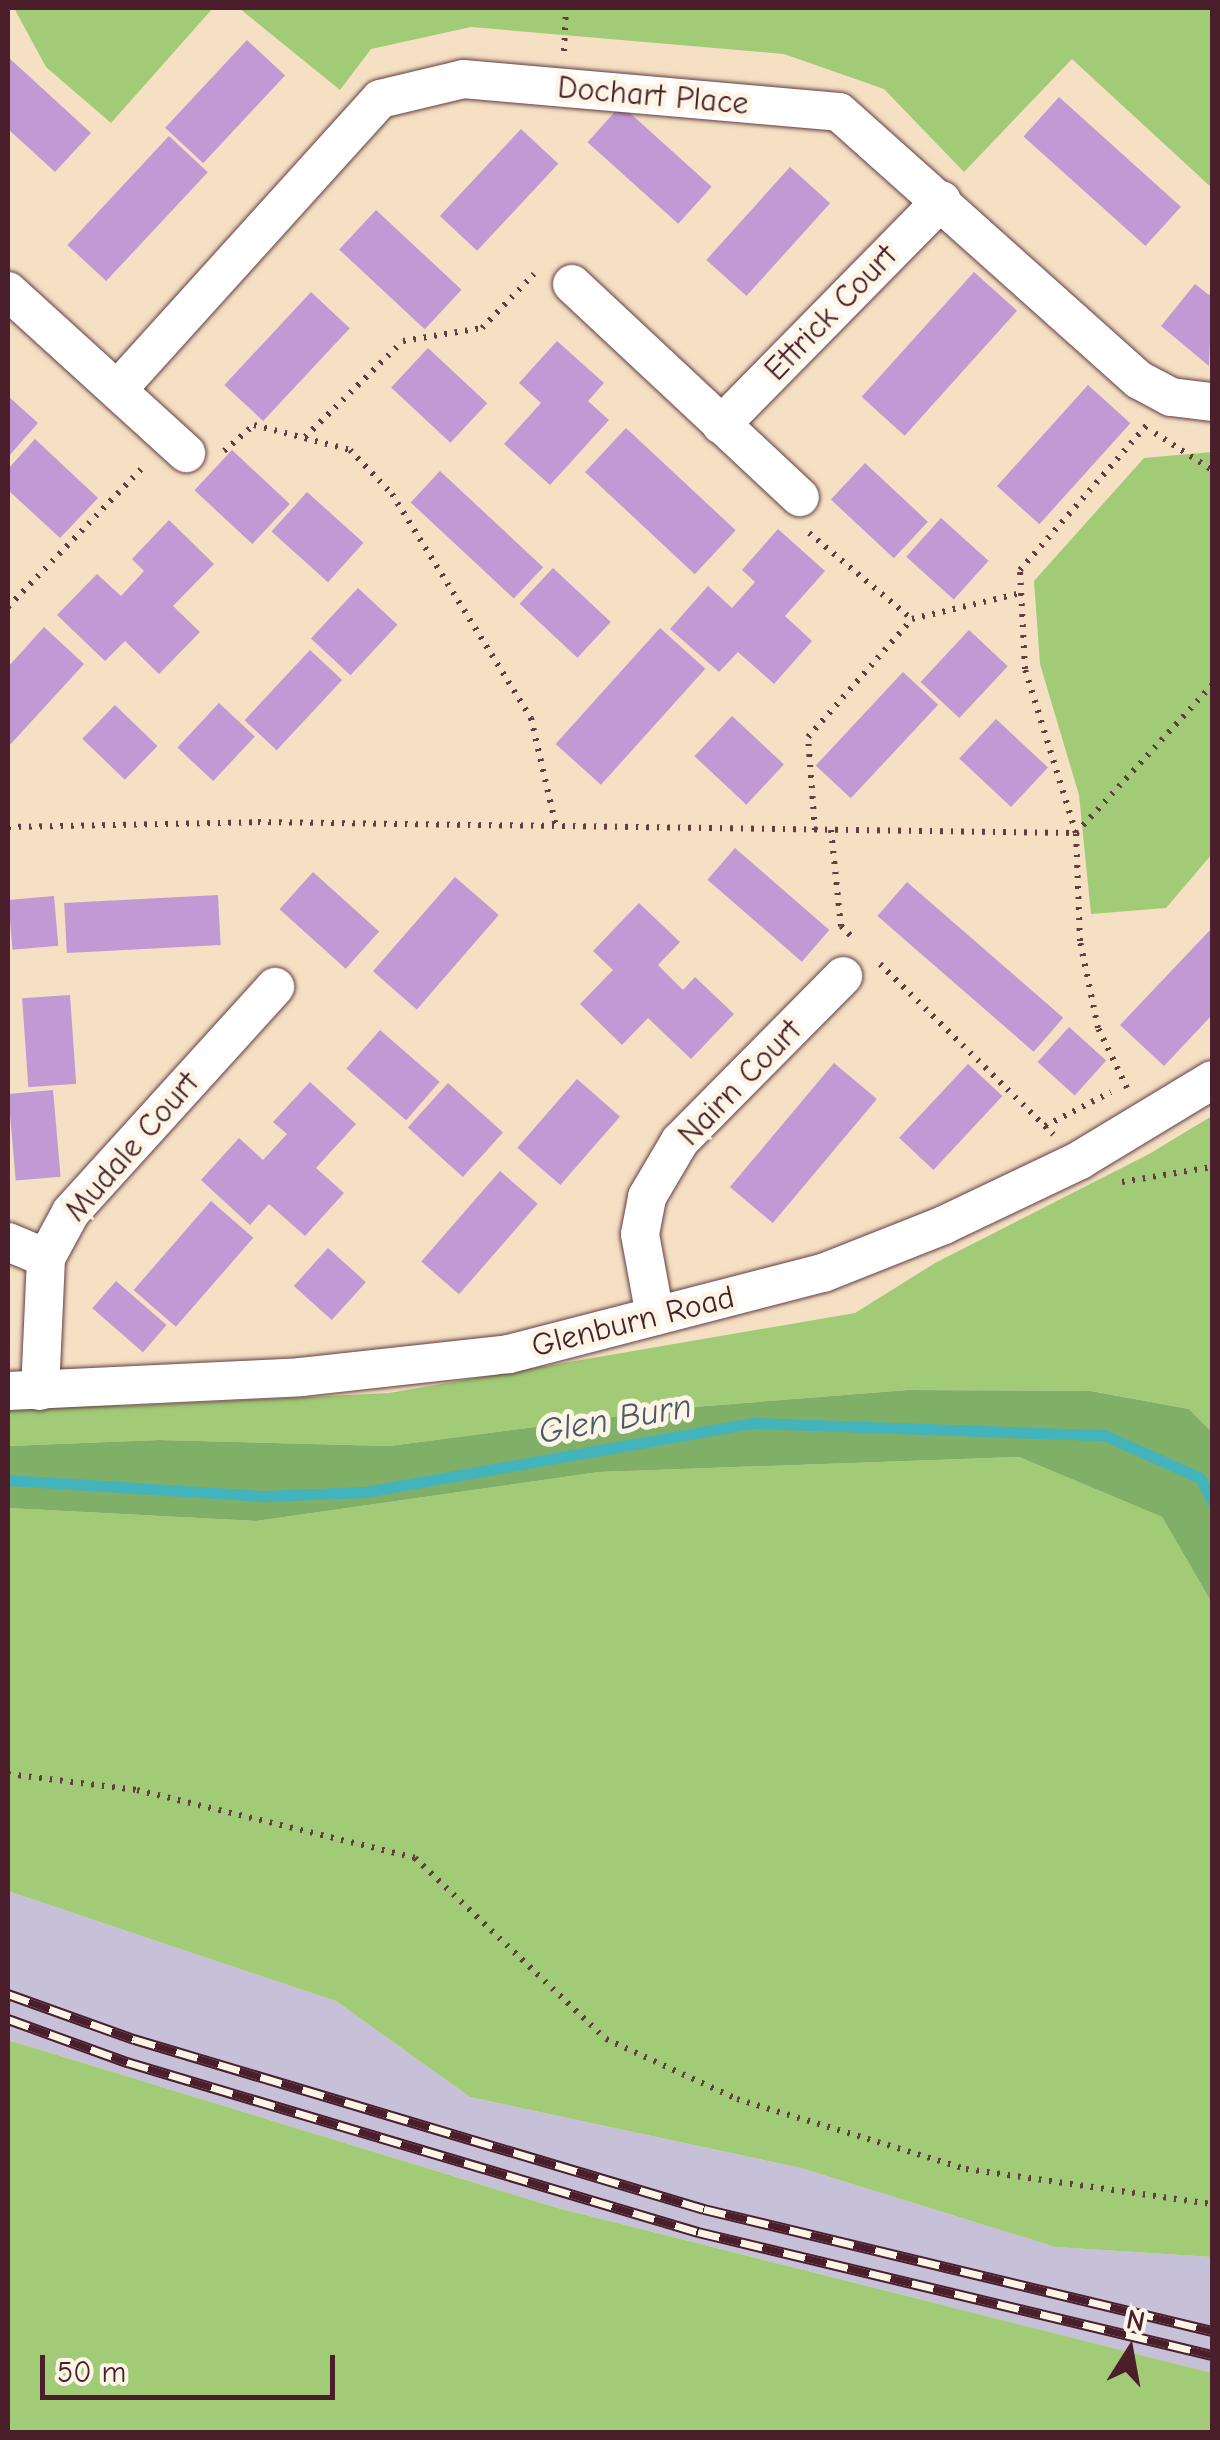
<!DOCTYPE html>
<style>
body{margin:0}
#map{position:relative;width:1220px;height:2440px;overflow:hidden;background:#f5e0c4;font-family:"Comic Neue",sans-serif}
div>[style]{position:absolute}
.industrial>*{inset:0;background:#c7c0d9}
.green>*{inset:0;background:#a1cb77}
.forest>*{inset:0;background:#80af68}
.stream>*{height:11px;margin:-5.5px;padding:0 5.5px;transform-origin:5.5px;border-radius:5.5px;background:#43b3bc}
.building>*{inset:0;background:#c099d5;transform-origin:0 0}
.path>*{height:6px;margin-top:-3px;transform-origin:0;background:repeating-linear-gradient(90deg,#643c42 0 2.5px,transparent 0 10.5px)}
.roads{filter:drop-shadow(0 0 2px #643c42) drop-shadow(0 0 2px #643c42)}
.minor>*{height:38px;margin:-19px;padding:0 19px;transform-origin:19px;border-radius:19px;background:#fff}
.rail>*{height:11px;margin-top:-5.5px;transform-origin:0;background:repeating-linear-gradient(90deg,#fcf5e5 0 22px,#4a1f2b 0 44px);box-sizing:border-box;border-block:2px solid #4a1f2b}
span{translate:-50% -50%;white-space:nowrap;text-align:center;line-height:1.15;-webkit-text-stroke:10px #fcf5e5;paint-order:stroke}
.street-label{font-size:32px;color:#4a1f2b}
.water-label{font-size:35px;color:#475a65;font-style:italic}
.frame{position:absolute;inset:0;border:10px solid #4a1f2b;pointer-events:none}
.north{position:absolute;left:1080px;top:2300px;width:100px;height:100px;-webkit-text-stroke:8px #fcf5e5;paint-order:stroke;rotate:11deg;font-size:28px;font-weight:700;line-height:40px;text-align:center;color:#4a1f2b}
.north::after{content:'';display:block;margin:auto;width:35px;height:45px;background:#4a1f2b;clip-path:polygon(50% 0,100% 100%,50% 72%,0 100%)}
.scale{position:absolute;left:40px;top:2355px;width:295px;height:45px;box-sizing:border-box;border:5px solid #4a1f2b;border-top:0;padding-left:12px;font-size:30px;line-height:35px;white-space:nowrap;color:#4a1f2b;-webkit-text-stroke:8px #fcf5e5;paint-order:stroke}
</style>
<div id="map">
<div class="industrial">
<div style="clip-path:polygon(8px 1891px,336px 2001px,470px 2097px,801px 2168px,1055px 2247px,1212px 2257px,1212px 2373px,554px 2207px,8px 2040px)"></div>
</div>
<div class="green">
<div style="clip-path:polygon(14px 8px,213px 8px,111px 123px,46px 67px)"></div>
<div style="clip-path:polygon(239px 8px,1212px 8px,1212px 188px,1072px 59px,964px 172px,884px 89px,784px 54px,471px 27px,371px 49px,340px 90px)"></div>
<div style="clip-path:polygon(1212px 452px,1212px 854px,1166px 908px,1091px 914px,1079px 795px,1040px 664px,1034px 581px,1144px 458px)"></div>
<div style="clip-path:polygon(1212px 1116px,1212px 1432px,1189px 1409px,1092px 1391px,908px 1390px,681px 1408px,389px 1446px,159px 1440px,8px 1446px,8px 1403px,127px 1406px,389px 1393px,855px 1313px,935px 1263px,1149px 1154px)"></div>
<div style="clip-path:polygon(1019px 1457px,1162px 1517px,1212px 1603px,1212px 2257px,1055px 2247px,801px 2168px,470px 2097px,336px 2001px,8px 1891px,8px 1508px,256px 1521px,599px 1472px)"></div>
<div style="clip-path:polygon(8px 2040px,554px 2207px,1212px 2373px,1212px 2432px,8px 2432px)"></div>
</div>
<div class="forest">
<div style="clip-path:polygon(908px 1390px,1091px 1391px,1189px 1409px,1212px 1432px,1212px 1603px,1162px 1517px,1019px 1457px,599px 1472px,256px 1521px,8px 1508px,8px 1446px,159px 1440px,389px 1446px,681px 1408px)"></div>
</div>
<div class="stream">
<div style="left:8px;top:1480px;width:257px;rotate:3.6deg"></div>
<div style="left:265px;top:1496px;width:100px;rotate:-2.3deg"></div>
<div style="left:365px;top:1492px;width:394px;rotate:-10.1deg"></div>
<div style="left:753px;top:1423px;width:351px;rotate:2deg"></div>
<div style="left:1104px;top:1435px;width:105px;rotate:24.1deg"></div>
<div style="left:1200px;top:1478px;width:26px;rotate:62deg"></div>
</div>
<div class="building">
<div style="left:247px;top:40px;width:52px;height:120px;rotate:43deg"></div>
<div style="clip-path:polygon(8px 57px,91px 133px,55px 172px,8px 129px)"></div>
<div style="left:1059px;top:97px;width:164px;height:53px;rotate:42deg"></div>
<div style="left:621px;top:105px;width:122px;height:50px;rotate:42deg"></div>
<div style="left:521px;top:129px;width:51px;height:119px;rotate:43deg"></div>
<div style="left:169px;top:136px;width:53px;height:149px;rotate:43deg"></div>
<div style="left:790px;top:167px;width:54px;height:125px;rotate:42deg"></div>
<div style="left:376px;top:210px;width:117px;height:54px;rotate:43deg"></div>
<div style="left:974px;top:272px;width:58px;height:168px;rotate:42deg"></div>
<div style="clip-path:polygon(1195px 284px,1209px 295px,1212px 291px,1209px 366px,1161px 326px)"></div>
<div style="left:311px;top:292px;width:53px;height:127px;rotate:43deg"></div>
<div style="clip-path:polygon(557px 341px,604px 383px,588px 401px,609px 420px,550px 485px,504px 444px,541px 403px,519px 383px)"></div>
<div style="left:428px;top:348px;width:81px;height:54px;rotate:43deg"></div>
<div style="left:1088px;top:385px;width:57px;height:136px;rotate:42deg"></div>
<div style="clip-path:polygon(8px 396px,38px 423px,8px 457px)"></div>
<div style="left:626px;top:428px;width:150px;height:60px;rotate:43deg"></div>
<div style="clip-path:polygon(35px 439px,98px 498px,60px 538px,8px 490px,8px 469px)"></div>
<div style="left:232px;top:450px;width:79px;height:55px;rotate:43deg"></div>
<div style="left:865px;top:463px;width:86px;height:50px;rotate:43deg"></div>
<div style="left:440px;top:471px;width:141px;height:43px;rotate:43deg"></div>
<div style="left:307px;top:492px;width:76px;height:53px;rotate:42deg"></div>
<div style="left:941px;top:518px;width:64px;height:52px;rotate:42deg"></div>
<div style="clip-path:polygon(169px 520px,214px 564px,173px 606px,200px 632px,159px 674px,125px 641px,105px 661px,57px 615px,97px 574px,121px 596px,144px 571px,132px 559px)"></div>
<div style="clip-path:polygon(778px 529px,825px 571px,785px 616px,812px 641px,774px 684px,738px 652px,719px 672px,670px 629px,708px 586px,732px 608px,755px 582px,742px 570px)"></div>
<div style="left:553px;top:568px;width:79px;height:49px;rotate:43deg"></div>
<div style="left:358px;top:588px;width:54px;height:69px;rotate:43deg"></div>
<div style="clip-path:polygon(44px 627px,84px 664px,8px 747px,8px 667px)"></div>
<div style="left:660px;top:628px;width:61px;height:156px;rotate:42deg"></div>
<div style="left:969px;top:630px;width:53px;height:71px;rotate:43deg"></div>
<div style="left:310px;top:650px;width:44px;height:96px;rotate:43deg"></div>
<div style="left:903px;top:672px;width:48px;height:128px;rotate:43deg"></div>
<div style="left:219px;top:703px;width:49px;height:61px;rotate:43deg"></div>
<div style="left:115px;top:705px;width:59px;height:47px;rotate:44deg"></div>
<div style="left:732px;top:716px;width:71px;height:55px;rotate:43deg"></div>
<div style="left:996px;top:719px;width:71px;height:54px;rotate:43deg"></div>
<div style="left:735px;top:848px;width:125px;height:42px;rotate:41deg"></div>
<div style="left:313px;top:872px;width:89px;height:50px;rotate:42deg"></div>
<div style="left:455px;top:877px;width:58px;height:125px;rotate:41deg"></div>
<div style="left:907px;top:882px;width:207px;height:45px;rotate:41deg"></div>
<div style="left:218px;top:895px;width:50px;height:154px;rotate:87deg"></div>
<div style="left:54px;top:896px;width:50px;height:46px;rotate:85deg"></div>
<div style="clip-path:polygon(639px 903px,680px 942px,658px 965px,683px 990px,695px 977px,734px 1014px,691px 1059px,648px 1018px,622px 1045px,580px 1004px,613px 970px,593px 951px)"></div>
<div style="clip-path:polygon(1212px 928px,1212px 1015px,1164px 1066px,1120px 1025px)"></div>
<div style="left:70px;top:995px;width:89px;height:48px;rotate:86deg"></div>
<div style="left:1069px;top:1027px;width:50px;height:47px;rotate:42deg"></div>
<div style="left:380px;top:1030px;width:79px;height:51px;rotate:41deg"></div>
<div style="left:834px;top:1063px;width:56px;height:162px;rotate:40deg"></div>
<div style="left:968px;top:1064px;width:47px;height:101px;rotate:43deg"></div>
<div style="left:577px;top:1079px;width:57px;height:91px;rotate:41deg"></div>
<div style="clip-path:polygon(310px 1082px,356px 1124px,316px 1168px,344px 1193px,305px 1236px,269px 1204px,250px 1225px,201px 1180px,239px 1138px,263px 1160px,287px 1134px,273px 1122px)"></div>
<div style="left:448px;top:1083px;width:74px;height:60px;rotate:42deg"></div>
<div style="left:53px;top:1090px;width:87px;height:45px;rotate:85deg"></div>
<div style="left:500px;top:1171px;width:50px;height:120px;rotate:41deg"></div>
<div style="left:211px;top:1201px;width:56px;height:118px;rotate:41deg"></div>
<div style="left:328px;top:1248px;width:51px;height:51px;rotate:42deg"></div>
<div style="left:116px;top:1281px;width:67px;height:36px;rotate:41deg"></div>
</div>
<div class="path">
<div style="left:564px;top:51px;width:43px;rotate:-87.3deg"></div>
<div style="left:1155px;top:433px;width:68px;rotate:33deg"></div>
<div style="left:305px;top:437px;width:137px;rotate:-44.4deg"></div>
<div style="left:403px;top:341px;width:80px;rotate:-9.3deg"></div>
<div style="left:482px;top:328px;width:75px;rotate:-46.1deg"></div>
<div style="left:224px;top:451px;width:40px;rotate:-41deg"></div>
<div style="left:254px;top:425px;width:99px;rotate:14.6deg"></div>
<div style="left:350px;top:450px;width:61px;rotate:46.3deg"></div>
<div style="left:392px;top:494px;width:264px;rotate:58.2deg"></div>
<div style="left:531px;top:718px;width:111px;rotate:77deg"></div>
<div style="left:809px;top:533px;width:134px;rotate:39.9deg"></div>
<div style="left:8px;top:607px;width:199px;rotate:-46deg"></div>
<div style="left:8px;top:827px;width:250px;rotate:-1.1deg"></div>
<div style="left:258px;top:822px;width:818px;rotate:0.77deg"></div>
<div style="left:1076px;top:833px;width:201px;rotate:-47.4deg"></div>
<div style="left:815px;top:830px;width:93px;rotate:-94.3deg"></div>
<div style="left:808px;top:737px;width:157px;rotate:-48.6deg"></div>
<div style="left:912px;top:619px;width:112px;rotate:-13.4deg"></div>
<div style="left:831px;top:830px;width:97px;rotate:84.1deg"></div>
<div style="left:841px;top:926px;width:17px;rotate:45deg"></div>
<div style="left:880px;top:964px;width:243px;rotate:44.5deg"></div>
<div style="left:1127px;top:1088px;width:67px;rotate:-115.8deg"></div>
<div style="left:1098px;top:1028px;width:89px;rotate:-101.7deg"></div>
<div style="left:1080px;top:941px;width:108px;rotate:-92.1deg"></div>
<div style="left:1076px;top:833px;width:172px;rotate:-107.3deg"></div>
<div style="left:1025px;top:669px;width:99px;rotate:-92.9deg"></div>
<div style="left:1020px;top:570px;width:194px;rotate:-48.8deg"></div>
<div style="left:1045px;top:1126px;width:74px;rotate:-27.3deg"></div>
<div style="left:1122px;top:1182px;width:91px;rotate:-9.5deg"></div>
<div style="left:8px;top:1774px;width:130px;rotate:7.1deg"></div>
<div style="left:137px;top:1790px;width:286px;rotate:13.7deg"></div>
<div style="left:415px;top:1858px;width:263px;rotate:43.5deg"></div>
<div style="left:606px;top:2039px;width:144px;rotate:24.6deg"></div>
<div style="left:737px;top:2099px;width:239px;rotate:17deg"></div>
<div style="left:966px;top:2169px;width:248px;rotate:8.1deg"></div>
</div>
<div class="roads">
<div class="minor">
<div style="left:572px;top:284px;width:312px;rotate:43.1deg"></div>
<div style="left:8px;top:291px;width:241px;rotate:42.3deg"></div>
<div style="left:119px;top:388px;width:389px;rotate:-47.9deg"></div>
<div style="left:380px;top:99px;width:85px;rotate:-13.5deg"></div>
<div style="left:463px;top:79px;width:377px;rotate:5deg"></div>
<div style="left:839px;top:112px;width:402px;rotate:41.8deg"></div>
<div style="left:1139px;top:380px;width:36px;rotate:28deg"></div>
<div style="left:1171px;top:397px;width:41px;rotate:7deg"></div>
<div style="left:721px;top:425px;width:315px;rotate:-45.5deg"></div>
<div style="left:8px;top:1242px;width:41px;rotate:22.8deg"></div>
<div style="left:655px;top:1316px;width:83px;rotate:-100.4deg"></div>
<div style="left:640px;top:1234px;width:38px;rotate:-79deg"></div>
<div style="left:647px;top:1197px;width:65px;rotate:-59.5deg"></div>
<div style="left:680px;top:1141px;width:232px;rotate:-45.3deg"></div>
<div style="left:8px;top:1391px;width:293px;rotate:-2.7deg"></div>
<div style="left:301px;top:1377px;width:209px;rotate:-6.3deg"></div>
<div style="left:509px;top:1354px;width:324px;rotate:-14.5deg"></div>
<div style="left:823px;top:1273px;width:130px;rotate:-21.6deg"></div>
<div style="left:944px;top:1225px;width:151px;rotate:-25.5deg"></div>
<div style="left:1080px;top:1160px;width:154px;rotate:-31.2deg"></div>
<div style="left:40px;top:1391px;width:133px;rotate:-87.4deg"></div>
<div style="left:46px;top:1258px;width:52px;rotate:-61.5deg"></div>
<div style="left:71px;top:1212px;width:304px;rotate:-47.8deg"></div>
</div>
</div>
<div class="rail">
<div style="left:8px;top:1994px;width:134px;rotate:19.7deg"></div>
<div style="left:134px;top:2039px;width:595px;rotate:16.61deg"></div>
<div style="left:704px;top:2209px;width:522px;rotate:13.5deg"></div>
<div style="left:8px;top:2019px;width:127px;rotate:19.9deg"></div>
<div style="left:127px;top:2062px;width:596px;rotate:16.58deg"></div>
<div style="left:698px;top:2232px;width:529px;rotate:13.46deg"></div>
</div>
<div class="street-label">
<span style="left:653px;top:96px;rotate:5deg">Dochart Place</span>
<span style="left:831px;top:313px;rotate:-46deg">Ettrick Court</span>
<span style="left:740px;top:1083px;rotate:-46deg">Nairn Court</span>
<span style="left:132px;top:1147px;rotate:-49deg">Mudale Court</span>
<span style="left:633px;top:1322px;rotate:-14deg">Glenburn Road</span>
</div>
<div class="water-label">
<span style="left:615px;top:1419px;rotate:-10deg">Glen Burn</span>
</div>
<div class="frame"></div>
<div class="north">N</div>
<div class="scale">50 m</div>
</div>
